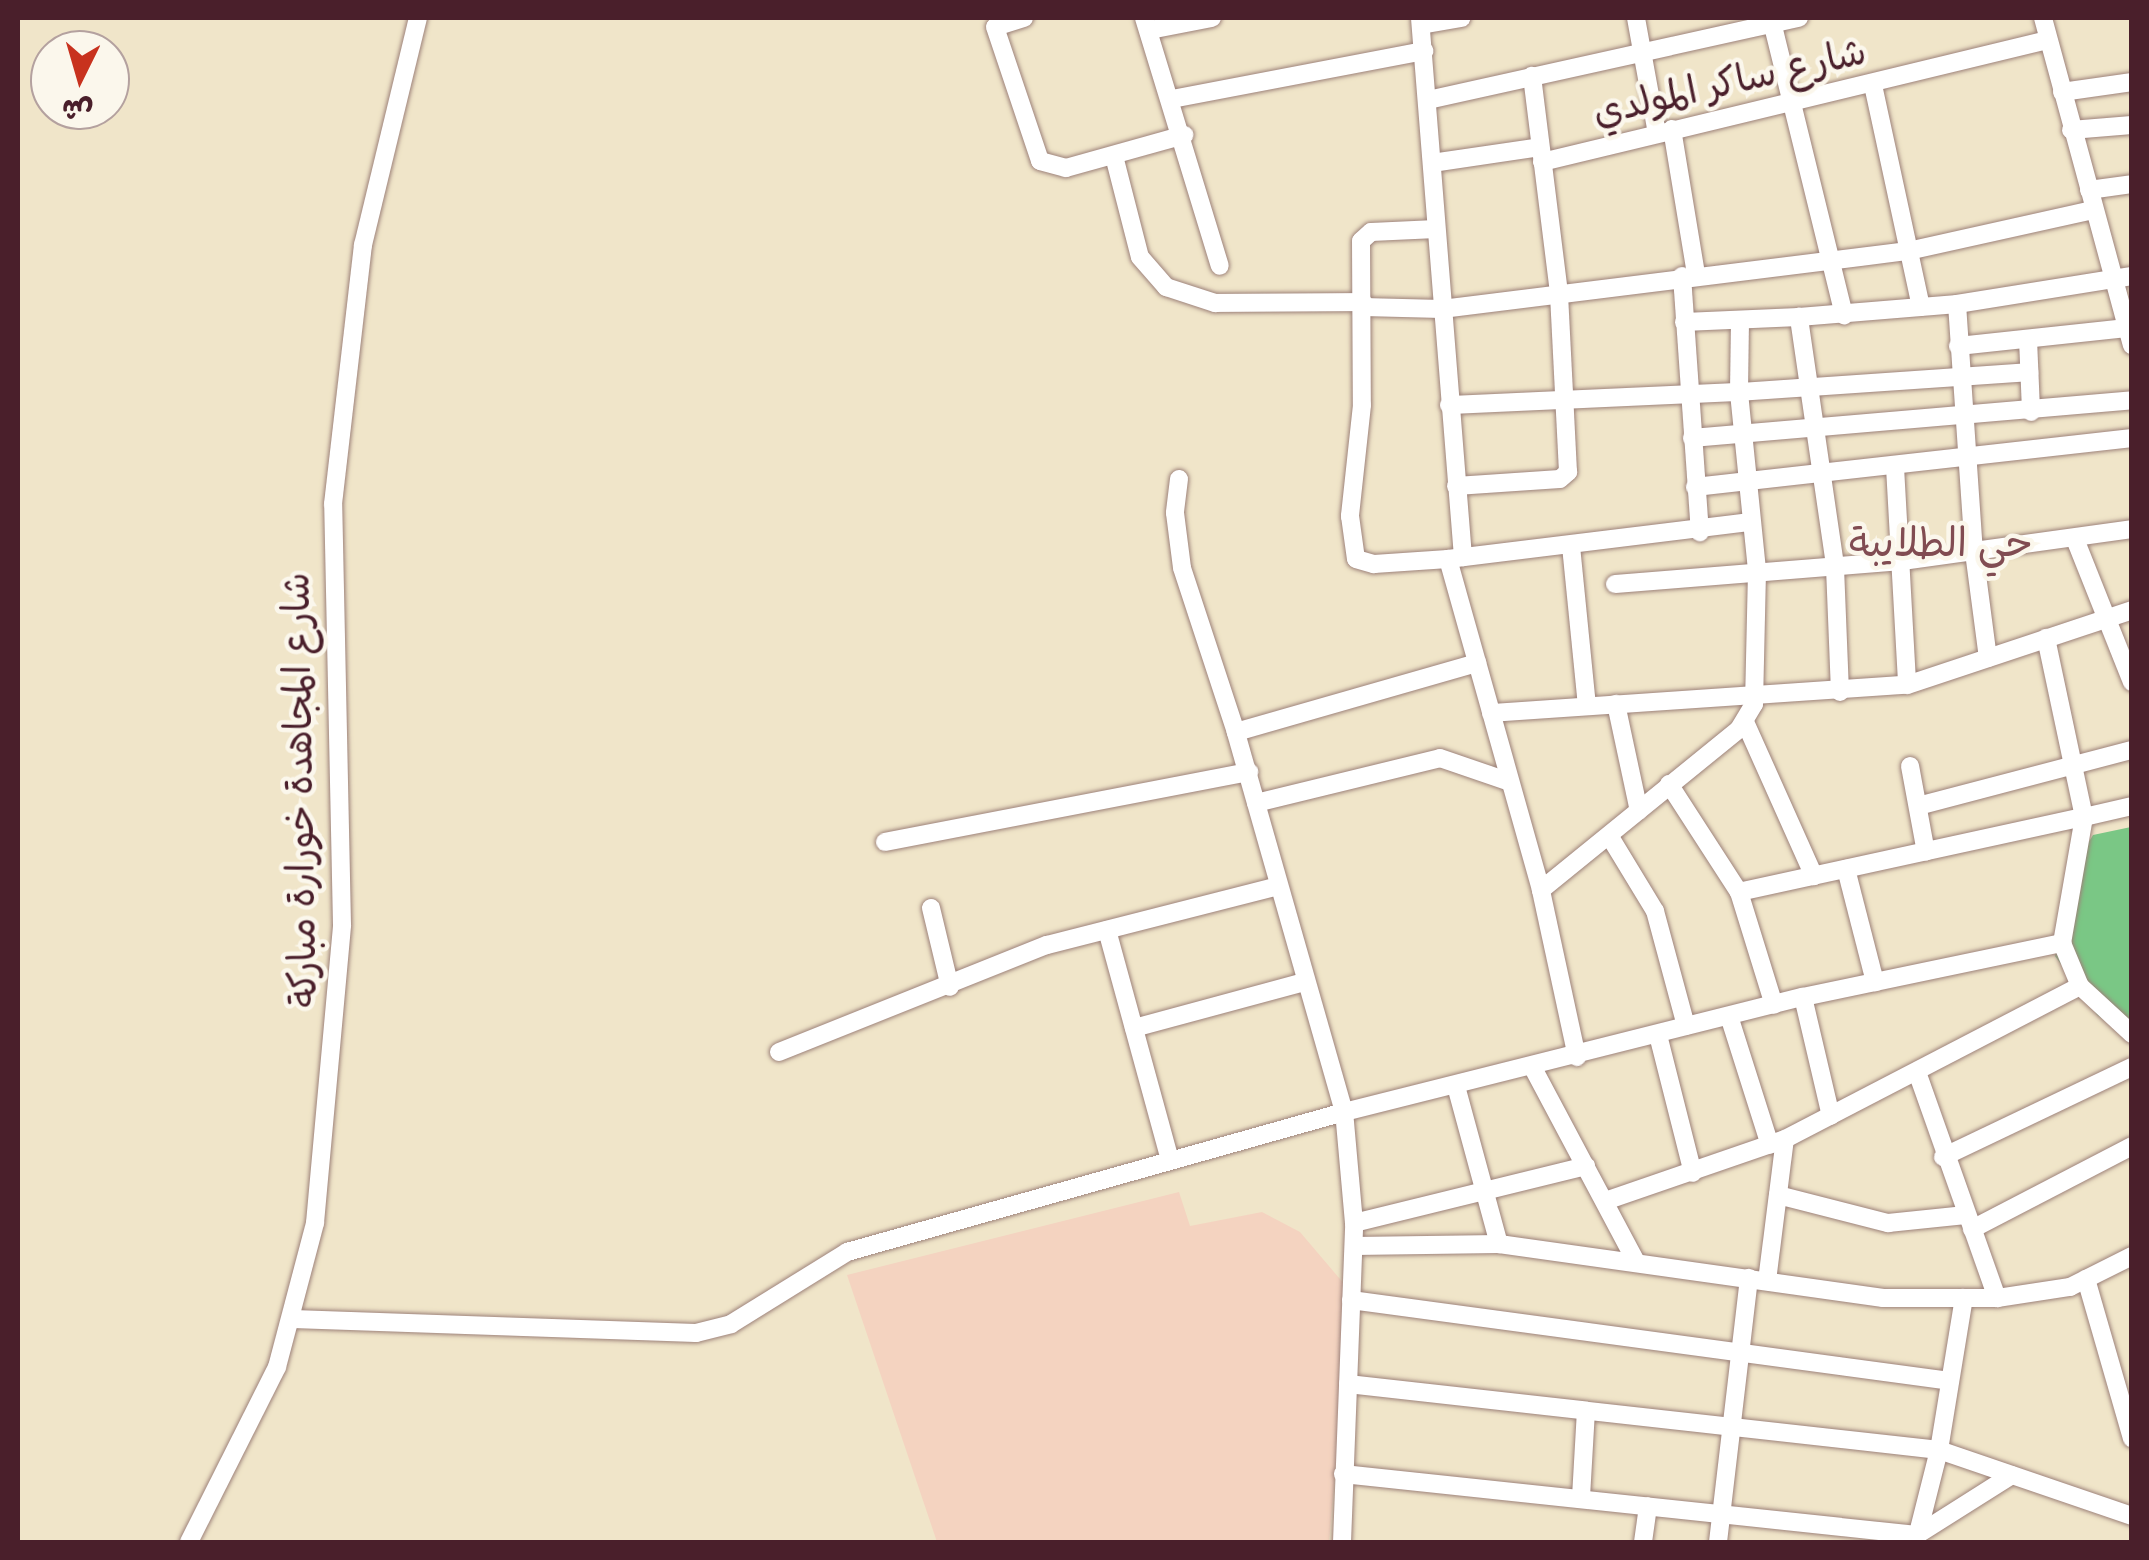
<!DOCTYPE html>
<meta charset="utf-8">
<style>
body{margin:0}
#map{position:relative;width:2149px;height:1560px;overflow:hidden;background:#f0e5c9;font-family:Mynerve,"Playpen Sans Arabic",sans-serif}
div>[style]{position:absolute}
.built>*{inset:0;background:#f4d3c0}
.green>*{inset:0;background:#7ac785}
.roads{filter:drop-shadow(0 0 2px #9d827a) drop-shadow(0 0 2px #9d827a)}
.minor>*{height:18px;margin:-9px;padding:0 9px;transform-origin:9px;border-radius:9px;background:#fff}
span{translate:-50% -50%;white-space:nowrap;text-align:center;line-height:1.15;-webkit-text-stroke:9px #fbf7ec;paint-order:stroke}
.street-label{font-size:38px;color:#4a1f2b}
.neighbourhood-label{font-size:40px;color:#814c52}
.frame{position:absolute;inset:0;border:20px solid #4a1f2b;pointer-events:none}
.north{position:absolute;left:30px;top:30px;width:100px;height:100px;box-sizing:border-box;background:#fbf7ec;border:2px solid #b4a19f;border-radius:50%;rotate:185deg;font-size:28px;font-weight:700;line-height:40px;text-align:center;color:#4a1f2b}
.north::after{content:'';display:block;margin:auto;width:35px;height:45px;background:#c8321e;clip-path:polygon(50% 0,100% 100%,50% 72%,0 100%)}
</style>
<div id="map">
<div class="built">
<div style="clip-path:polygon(1179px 1192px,1190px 1226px,1262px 1212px,1300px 1232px,1351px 1292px,1329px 1542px,937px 1542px,847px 1275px)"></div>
</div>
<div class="green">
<div style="clip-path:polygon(2131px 827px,2131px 1038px,2097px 1015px,2055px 956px,2079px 858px,2093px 835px)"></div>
</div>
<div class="roads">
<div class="minor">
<div style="left:1024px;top:18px;width:30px;rotate:163deg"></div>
<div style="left:995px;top:27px;width:141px;rotate:71.4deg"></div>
<div style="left:1040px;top:161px;width:27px;rotate:15deg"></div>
<div style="left:1066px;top:168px;width:123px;rotate:-15.6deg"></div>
<div style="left:1144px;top:18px;width:259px;rotate:73deg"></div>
<div style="left:1420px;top:18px;width:541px;rotate:85.44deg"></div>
<div style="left:1636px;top:18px;width:117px;rotate:79.7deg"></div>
<div style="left:2043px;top:18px;width:339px;rotate:74.8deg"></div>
<div style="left:1421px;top:25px;width:41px;rotate:-9.9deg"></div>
<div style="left:1773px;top:26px;width:298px;rotate:76.2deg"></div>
<div style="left:1150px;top:30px;width:63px;rotate:-11deg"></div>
<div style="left:1873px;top:85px;width:227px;rotate:77.8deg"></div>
<div style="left:2062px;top:92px;width:71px;rotate:-8.1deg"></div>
<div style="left:1172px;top:99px;width:257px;rotate:-10.8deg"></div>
<div style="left:1428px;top:100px;width:380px;rotate:-12.5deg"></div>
<div style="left:1672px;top:129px;width:147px;rotate:80.6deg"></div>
<div style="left:2071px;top:130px;width:61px;rotate:-4.7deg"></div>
<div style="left:1114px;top:156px;width:104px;rotate:75.6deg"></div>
<div style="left:1140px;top:257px;width:40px;rotate:49deg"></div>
<div style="left:1166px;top:287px;width:52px;rotate:18.1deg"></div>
<div style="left:1215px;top:303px;width:148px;rotate:-0.4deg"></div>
<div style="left:1542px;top:162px;width:520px;rotate:-13.56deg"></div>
<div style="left:1432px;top:163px;width:109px;rotate:-8.4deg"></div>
<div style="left:2089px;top:190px;width:43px;rotate:-7.9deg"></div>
<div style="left:1436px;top:229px;width:65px;rotate:177.4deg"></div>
<div style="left:1371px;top:232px;width:13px;rotate:138deg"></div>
<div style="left:1361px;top:241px;width:164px;rotate:89.7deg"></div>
<div style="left:1362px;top:405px;width:112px;rotate:96.2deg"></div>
<div style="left:1350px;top:516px;width:43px;rotate:82.1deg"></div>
<div style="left:1356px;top:559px;width:19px;rotate:16deg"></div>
<div style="left:1374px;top:564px;width:74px;rotate:-3.9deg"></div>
<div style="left:1448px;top:559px;width:305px;rotate:-7deg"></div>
<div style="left:1682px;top:276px;width:257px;rotate:86deg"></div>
<div style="left:1957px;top:304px;width:249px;rotate:86.1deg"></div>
<div style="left:1974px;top:552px;width:107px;rotate:82.5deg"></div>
<div style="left:1363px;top:307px;width:79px;rotate:1.5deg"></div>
<div style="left:1442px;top:309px;width:470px;rotate:-7.1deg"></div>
<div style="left:1908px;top:251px;width:189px;rotate:-12.5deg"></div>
<div style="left:1684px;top:322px;width:115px;rotate:-2.5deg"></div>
<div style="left:2028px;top:339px;width:73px;rotate:87.6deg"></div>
<div style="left:1958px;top:346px;width:170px;rotate:-6.1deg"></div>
<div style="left:1449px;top:405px;width:290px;rotate:-2.6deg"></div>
<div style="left:1739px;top:392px;width:72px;rotate:-89.2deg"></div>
<div style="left:1692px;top:438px;width:442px;rotate:-4.9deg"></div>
<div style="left:1895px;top:467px;width:218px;rotate:86.8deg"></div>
<div style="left:1179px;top:479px;width:34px;rotate:97deg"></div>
<div style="left:1175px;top:513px;width:55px;rotate:82.7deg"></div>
<div style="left:1182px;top:568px;width:173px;rotate:71.8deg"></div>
<div style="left:1456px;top:486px;width:104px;rotate:-3.9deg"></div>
<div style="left:1560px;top:479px;width:11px;rotate:-41deg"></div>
<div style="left:1568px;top:472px;width:179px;rotate:-92.9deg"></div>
<div style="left:1559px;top:293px;width:219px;rotate:-97.1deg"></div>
<div style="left:1695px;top:487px;width:440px;rotate:-6.4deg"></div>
<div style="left:2075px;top:539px;width:154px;rotate:68.3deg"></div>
<div style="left:1571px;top:546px;width:160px;rotate:84.3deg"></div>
<div style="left:1448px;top:559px;width:344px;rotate:74.3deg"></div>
<div style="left:1615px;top:584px;width:288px;rotate:-4.6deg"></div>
<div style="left:1902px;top:561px;width:232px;rotate:-7.9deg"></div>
<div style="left:1840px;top:692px;width:127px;rotate:-92.3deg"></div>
<div style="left:1835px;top:565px;width:251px;rotate:-98.3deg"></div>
<div style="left:1799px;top:317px;width:159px;rotate:-4.7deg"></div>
<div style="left:1957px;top:304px;width:177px;rotate:-9.1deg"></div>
<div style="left:1616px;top:704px;width:109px;rotate:77.9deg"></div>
<div style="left:1491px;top:713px;width:417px;rotate:-3.9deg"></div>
<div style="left:1907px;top:685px;width:237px;rotate:-18.4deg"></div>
<div style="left:1745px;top:722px;width:169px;rotate:65.9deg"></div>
<div style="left:1910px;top:766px;width:87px;rotate:79.5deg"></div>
<div style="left:1669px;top:784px;width:129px;rotate:57.1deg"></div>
<div style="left:1739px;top:892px;width:118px;rotate:72.8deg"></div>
<div style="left:1256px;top:803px;width:189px;rotate:-13.7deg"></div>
<div style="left:1440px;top:758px;width:74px;rotate:18.9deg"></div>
<div style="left:1918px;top:806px;width:221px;rotate:-14.7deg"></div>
<div style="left:2132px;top:806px;width:49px;rotate:167.1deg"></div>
<div style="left:2084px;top:817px;width:128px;rotate:99.9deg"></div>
<div style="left:2062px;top:943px;width:47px;rotate:67.3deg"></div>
<div style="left:2080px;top:986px;width:71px;rotate:42.7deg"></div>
<div style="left:1610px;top:837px;width:87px;rotate:58.7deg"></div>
<div style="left:1655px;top:911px;width:119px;rotate:74.9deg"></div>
<div style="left:885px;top:842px;width:371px;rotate:-10.9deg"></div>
<div style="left:1846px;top:869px;width:117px;rotate:75.6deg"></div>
<div style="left:1739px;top:892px;width:353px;rotate:-12.3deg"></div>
<div style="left:2084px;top:817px;width:183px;rotate:-102deg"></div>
<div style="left:931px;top:908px;width:81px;rotate:76.5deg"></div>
<div style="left:1107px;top:930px;width:239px;rotate:74.7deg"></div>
<div style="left:1803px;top:997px;width:122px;rotate:76.8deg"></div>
<div style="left:1729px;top:1016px;width:135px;rotate:72.4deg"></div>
<div style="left:1134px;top:1028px;width:176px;rotate:-15.1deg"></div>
<div style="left:1658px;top:1035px;width:142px;rotate:75.8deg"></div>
<div style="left:779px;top:1052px;width:289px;rotate:-21.8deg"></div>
<div style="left:1047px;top:945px;width:239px;rotate:-14.3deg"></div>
<div style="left:1577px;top:1057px;width:171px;rotate:-102.2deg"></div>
<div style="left:1541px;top:890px;width:255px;rotate:-39.1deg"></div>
<div style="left:1739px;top:729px;width:29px;rotate:-59deg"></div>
<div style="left:1754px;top:704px;width:134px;rotate:-88.7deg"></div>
<div style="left:1757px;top:570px;width:179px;rotate:-95.8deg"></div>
<div style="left:1739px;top:392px;width:291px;rotate:-3.9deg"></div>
<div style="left:1533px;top:1068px;width:220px;rotate:62deg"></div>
<div style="left:1917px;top:1072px;width:240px;rotate:70.5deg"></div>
<div style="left:1456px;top:1086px;width:164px;rotate:74.8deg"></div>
<div style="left:1943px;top:1157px;width:209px;rotate:-25.5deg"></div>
<div style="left:1778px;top:1195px;width:114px;rotate:14.3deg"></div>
<div style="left:1888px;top:1223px;width:78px;rotate:-5.9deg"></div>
<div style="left:1605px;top:1201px;width:190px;rotate:-19deg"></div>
<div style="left:1785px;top:1139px;width:332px;rotate:-27.4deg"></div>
<div style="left:1354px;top:1223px;width:239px;rotate:-13.8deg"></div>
<div style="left:1972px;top:1229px;width:180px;rotate:-27.4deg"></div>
<div style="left:1354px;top:1246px;width:145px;rotate:-0.8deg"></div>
<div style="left:1499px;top:1244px;width:388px;rotate:8deg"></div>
<div style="left:1883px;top:1298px;width:114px"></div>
<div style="left:1997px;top:1298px;width:74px;rotate:-8.6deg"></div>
<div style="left:2070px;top:1287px;width:69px;rotate:-26.6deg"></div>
<div style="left:2086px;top:1279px;width:166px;rotate:73.9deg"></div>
<div style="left:1767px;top:1281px;width:143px;rotate:-82.8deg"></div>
<div style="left:1351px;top:1300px;width:604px;rotate:7.7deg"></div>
<div style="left:293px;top:1319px;width:403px;rotate:2deg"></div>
<div style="left:696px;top:1333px;width:36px;rotate:-14deg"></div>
<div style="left:731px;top:1324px;width:137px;rotate:-31.8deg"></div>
<div style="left:847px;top:1252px;width:516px;rotate:-15.73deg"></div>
<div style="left:1344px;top:1112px;width:395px;rotate:-105.9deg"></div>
<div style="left:1236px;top:732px;width:251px;rotate:-16deg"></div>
<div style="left:1348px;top:1384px;width:595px;rotate:6.37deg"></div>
<div style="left:1939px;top:1450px;width:204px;rotate:18.9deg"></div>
<div style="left:1343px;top:1474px;width:577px;rotate:6.07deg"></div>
<div style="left:1917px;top:1535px;width:112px;rotate:-32.3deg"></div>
<div style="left:1581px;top:1497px;width:86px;rotate:-86.7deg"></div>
<div style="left:1917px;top:1537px;width:90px;rotate:-75.8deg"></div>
<div style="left:1939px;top:1450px;width:154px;rotate:-80.7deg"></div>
<div style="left:189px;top:1542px;width:196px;rotate:-63.3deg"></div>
<div style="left:277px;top:1367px;width:149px;rotate:-75.2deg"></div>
<div style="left:315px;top:1223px;width:299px;rotate:-84.8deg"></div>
<div style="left:342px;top:925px;width:421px;rotate:-91.2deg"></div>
<div style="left:333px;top:504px;width:261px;rotate:-83.4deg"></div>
<div style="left:363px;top:245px;width:234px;rotate:-76.4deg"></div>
<div style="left:1342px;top:1542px;width:319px;rotate:-87.8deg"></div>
<div style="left:1354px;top:1223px;width:111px;rotate:-95.1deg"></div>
<div style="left:1344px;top:1112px;width:473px;rotate:-14.1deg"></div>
<div style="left:1803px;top:997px;width:265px;rotate:-11.8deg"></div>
<div style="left:1643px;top:1542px;width:36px;rotate:-82deg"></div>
<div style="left:1718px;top:1542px;width:266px;rotate:-83.3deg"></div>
</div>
</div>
<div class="street-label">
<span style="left:1730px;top:84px;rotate:-13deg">شارع ساكر المولدي</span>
<span style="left:302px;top:790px;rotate:-91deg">شارع المجاهدة خورارة مباركة</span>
</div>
<div class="neighbourhood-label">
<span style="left:1941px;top:545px">حي الطلايبة</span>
</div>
<div class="frame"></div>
<div class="north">ش</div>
</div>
